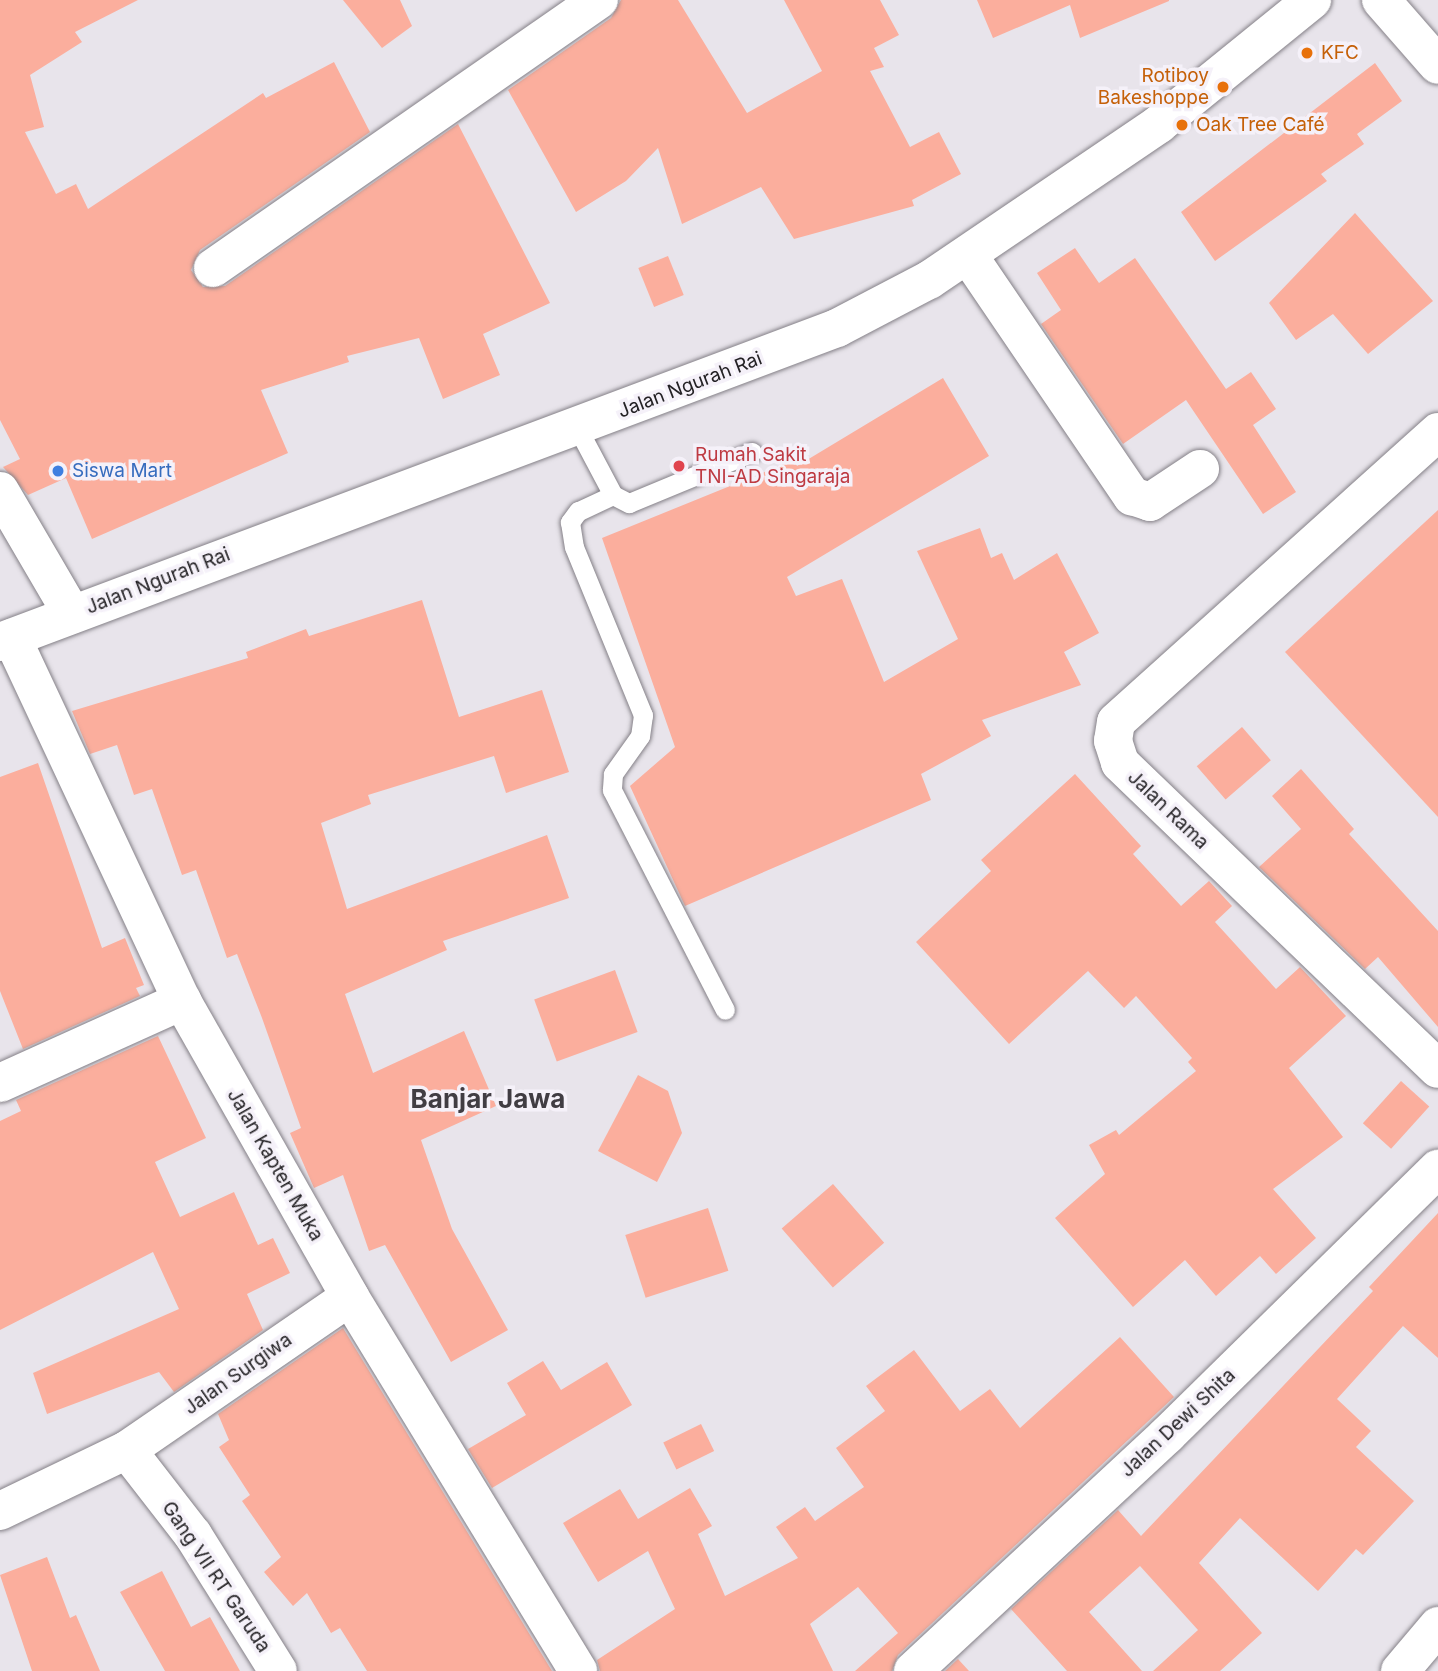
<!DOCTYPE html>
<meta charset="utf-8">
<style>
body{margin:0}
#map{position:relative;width:1438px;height:1671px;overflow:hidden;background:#e8e4eb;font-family:Inter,sans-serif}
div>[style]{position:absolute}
.building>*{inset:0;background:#fbae9d;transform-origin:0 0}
.roads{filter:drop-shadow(0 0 2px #848087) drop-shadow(0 0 2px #848087)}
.lane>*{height:19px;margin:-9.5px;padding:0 9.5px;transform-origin:9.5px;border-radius:9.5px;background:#fff}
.street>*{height:38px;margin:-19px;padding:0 19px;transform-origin:19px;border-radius:19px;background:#fff}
.secondary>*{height:38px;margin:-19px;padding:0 19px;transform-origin:19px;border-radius:19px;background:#fff}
.highway>*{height:38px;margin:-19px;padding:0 19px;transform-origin:19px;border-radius:19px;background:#fff}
.dots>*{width:19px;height:19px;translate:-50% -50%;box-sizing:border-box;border:4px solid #f5f1f9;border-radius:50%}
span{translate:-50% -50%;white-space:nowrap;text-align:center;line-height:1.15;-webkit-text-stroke:7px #f5f1f9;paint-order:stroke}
.food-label{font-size:19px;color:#c56008}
.left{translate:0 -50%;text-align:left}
.right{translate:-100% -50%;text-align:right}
.street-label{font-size:19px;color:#242225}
.health-label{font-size:19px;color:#be3a42}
.shop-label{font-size:19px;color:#366cbe}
.district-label{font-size:26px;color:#413d43;font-weight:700}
</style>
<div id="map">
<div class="building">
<div style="clip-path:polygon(0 0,138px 0,75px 32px,82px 42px,30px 75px,44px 127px,25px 132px,56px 194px,76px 184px,88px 209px,263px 93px,266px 98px,334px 62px,370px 132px,200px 250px,191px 270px,203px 287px,225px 286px,458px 124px,550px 303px,483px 334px,500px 375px,443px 399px,419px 338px,347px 356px,349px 362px,261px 390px,288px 453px,92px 539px,66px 478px,28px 495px,3px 467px,20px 459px,0 420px)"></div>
<div style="clip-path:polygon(343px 0,400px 0,412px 26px,382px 48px)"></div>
<div style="clip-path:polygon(621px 0,678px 0,747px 113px,822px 71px,784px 0,880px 0,899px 35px,874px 48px,884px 67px,870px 71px,910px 147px,939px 132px,961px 174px,912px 200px,914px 206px,794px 239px,761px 187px,682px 224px,658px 148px,626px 181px,576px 212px,508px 90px,611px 18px)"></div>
<div style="clip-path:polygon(977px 0,1169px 0,1169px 1px,1080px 38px,1070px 5px,993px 38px)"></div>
<div style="clip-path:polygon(1375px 63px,1402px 101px,1357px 134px,1364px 144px,1321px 174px,1327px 181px,1215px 261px,1181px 212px)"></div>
<div style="clip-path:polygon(1355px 213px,1433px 301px,1368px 354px,1333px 314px,1296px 340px,1269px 303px)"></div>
<div style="clip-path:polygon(1075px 248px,1099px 283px,1135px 258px,1226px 389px,1251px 372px,1276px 409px,1253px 425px,1296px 492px,1263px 514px,1186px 400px,1123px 444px,1041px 324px,1061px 310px,1037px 273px)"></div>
<div style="left:668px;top:256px;width:42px;height:32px;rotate:68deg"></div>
<div style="clip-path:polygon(943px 378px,989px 456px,787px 577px,796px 596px,842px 579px,884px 682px,958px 639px,917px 551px,980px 528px,991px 558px,1002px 553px,1014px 580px,1057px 553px,1099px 633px,1064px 652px,1081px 685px,982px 720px,991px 736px,921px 774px,931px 800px,685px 906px,630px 786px,675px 747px,602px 538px,794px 460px,797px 466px)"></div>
<div style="clip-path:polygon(1438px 510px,1438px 817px,1285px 652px)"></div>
<div style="clip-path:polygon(422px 600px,459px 717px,542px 690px,569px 772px,506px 793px,494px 756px,368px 795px,371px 804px,321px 823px,347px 909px,547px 835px,569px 898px,443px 941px,447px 950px,345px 994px,373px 1073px,464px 1031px,496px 1106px,421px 1140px,452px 1229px,508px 1330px,451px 1362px,385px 1245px,369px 1251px,343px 1175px,314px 1188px,290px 1133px,301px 1128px,262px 1018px,237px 954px,227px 958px,196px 870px,182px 875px,152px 789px,134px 795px,117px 745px,90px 754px,72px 711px,248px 658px,246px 652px,306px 629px,309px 636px)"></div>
<div style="left:1242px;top:727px;width:44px;height:60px;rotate:49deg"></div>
<div style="clip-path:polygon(38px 763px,102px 948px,125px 938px,144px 985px,136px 988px,140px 996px,23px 1049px,0 991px,0 777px)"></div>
<div style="clip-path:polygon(1301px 769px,1354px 829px,1349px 834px,1438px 931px,1438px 1027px,1378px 957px,1365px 969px,1259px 867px,1301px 829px,1272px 796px)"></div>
<div style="clip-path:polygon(1075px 774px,1141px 846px,1133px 854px,1181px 906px,1209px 881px,1232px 906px,1215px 922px,1276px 989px,1300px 967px,1346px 1016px,1289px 1068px,1343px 1137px,1273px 1189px,1316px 1238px,1276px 1274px,1260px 1256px,1216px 1296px,1185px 1260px,1133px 1307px,1055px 1218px,1105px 1174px,1089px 1145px,1116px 1130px,1119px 1135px,1196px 1071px,1188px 1062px,1192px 1058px,1136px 996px,1124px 1008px,1088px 971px,1009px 1044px,916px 942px,991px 871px,981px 860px)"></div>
<div style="left:615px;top:970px;width:66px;height:86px;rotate:70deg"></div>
<div style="clip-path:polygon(158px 1036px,206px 1138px,155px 1162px,180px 1217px,234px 1192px,258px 1245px,273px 1238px,290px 1273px,247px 1294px,263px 1330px,174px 1392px,159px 1372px,47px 1414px,33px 1373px,179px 1309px,153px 1252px,0 1330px,0 1121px,21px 1111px,16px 1100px)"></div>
<div style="clip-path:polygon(638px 1075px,668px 1091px,682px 1133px,657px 1182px,598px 1151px)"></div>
<div style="left:1401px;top:1081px;width:38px;height:57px;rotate:42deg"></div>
<div style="left:833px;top:1184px;width:78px;height:68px;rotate:49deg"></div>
<div style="left:708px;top:1208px;width:66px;height:87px;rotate:72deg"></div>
<div style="clip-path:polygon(1438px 1213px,1438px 1358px,1403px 1326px,1337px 1399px,1371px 1431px,1356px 1447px,1414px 1501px,1363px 1555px,1356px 1549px,1318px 1591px,1240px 1518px,1199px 1563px,1262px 1633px,1220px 1671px,1153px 1671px,1198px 1630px,1140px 1566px,1089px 1612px,1142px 1671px,1067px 1671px,1011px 1609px,1118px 1510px,1141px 1536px,1373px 1291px,1369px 1287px)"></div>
<div style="clip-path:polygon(343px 1328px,552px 1671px,367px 1671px,340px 1628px,331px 1633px,307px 1593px,293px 1606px,264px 1572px,281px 1557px,242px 1501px,250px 1495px,219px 1447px,229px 1440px,218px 1414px)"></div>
<div style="clip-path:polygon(1120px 1337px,1174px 1397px,898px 1655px,892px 1671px,855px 1671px,898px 1633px,858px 1587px,810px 1624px,833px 1671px,600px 1671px,597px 1660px,675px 1609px,648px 1551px,598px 1582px,563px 1523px,620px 1489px,638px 1519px,690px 1488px,712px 1526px,698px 1534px,725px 1596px,798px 1558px,776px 1527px,805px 1507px,815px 1521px,864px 1487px,836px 1448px,885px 1411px,866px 1386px,914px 1350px,960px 1411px,990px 1389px,1020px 1428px)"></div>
<div style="clip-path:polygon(543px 1361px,561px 1390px,607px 1362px,632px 1405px,492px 1488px,468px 1449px,526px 1415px,507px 1383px)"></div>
<div style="left:701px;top:1424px;width:30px;height:42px;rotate:64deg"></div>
<div style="clip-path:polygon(47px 1557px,70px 1618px,76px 1615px,100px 1671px,32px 1671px,0 1575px)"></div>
<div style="clip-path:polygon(162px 1571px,191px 1627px,210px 1617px,240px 1671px,165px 1671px,120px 1592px)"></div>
<div style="clip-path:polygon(958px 1659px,969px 1671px,945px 1671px)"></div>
</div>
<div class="roads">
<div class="lane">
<div style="left:578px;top:429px;width:75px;rotate:62.1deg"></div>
<div style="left:613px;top:495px;width:18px;rotate:27deg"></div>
<div style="left:629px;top:503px;width:133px;rotate:-22.5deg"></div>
<div style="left:613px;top:495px;width:38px;rotate:155deg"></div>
<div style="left:578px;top:511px;width:14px;rotate:126deg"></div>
<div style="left:570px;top:522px;width:25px;rotate:81deg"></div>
<div style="left:574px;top:547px;width:182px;rotate:67.7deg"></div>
<div style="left:643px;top:715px;width:21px;rotate:98deg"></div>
<div style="left:640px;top:736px;width:47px;rotate:125.4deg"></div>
<div style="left:613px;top:774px;width:16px;rotate:94deg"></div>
<div style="left:612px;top:790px;width:247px;rotate:62.8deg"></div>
</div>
<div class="street">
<div style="left:968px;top:255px;width:292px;rotate:55.8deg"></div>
<div style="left:1132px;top:496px;width:19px;rotate:18deg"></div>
<div style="left:1150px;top:502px;width:60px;rotate:-33.4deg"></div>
<div style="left:213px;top:268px;width:470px;rotate:-34.8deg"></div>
<div style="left:1438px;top:432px;width:433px;rotate:138deg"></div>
<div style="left:1116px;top:722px;width:19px;rotate:99deg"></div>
<div style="left:1113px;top:741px;width:23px;rotate:72deg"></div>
<div style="left:1120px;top:763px;width:441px;rotate:43.9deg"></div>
<div style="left:12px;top:638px;width:401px;rotate:64.9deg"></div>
<div style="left:182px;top:1001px;width:340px;rotate:60.4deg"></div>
<div style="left:350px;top:1297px;width:438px;rotate:58.6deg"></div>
<div style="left:0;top:1083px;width:200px;rotate:-24.3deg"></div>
<div style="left:127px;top:1450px;width:108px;rotate:52.2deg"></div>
<div style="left:193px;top:1535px;width:160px;rotate:58deg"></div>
<div style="left:0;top:1511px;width:141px;rotate:-25.7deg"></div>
<div style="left:127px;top:1450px;width:270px;rotate:-34.5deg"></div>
<div style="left:913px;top:1671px;width:347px;rotate:-42.9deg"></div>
<div style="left:1167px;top:1435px;width:380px;rotate:-44.5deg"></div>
</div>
<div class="secondary">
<div style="left:1381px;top:0;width:86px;rotate:48.8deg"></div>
<div style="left:0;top:491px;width:143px;rotate:59.7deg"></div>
</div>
<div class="highway">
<div style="left:0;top:642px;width:894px;rotate:-20.56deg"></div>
<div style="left:837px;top:328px;width:104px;rotate:-27.6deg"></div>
<div style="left:929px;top:280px;width:278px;rotate:-34.1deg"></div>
<div style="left:1159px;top:124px;width:197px;rotate:-39deg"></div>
<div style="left:1400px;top:1671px;width:59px;rotate:-49.8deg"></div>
</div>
</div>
<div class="dots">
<div style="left:1307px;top:53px;background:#e8710a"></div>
<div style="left:1223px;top:87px;background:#e8710a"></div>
<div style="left:1182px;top:125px;background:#e8710a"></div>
<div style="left:679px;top:466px;background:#e0444e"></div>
<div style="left:58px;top:471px;background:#3f7fe0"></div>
</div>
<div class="food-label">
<span class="left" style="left:1321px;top:53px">KFC</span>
<span class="right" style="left:1209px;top:87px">Rotiboy<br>Bakeshoppe</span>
<span class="left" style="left:1196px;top:125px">Oak Tree Café</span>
</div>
<div class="street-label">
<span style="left:690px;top:385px;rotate:-21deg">Jalan Ngurah Rai</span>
<span style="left:158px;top:581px;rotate:-21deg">Jalan Ngurah Rai</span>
<span style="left:1168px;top:810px;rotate:44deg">Jalan Rama</span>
<span style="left:275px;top:1165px;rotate:60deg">Jalan Kapten Muka</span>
<span style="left:238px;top:1374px;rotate:-35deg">Jalan Surgiwa</span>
<span style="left:1178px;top:1423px;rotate:-43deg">Jalan Dewi Shita</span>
<span style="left:216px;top:1577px;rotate:56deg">Gang VII RT Garuda</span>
</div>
<div class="health-label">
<span class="left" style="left:695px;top:466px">Rumah Sakit<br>TNI-AD Singaraja</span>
</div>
<div class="shop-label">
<span class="left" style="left:72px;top:471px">Siswa Mart</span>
</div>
<div class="district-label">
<span style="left:488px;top:1099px">Banjar Jawa</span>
</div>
</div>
